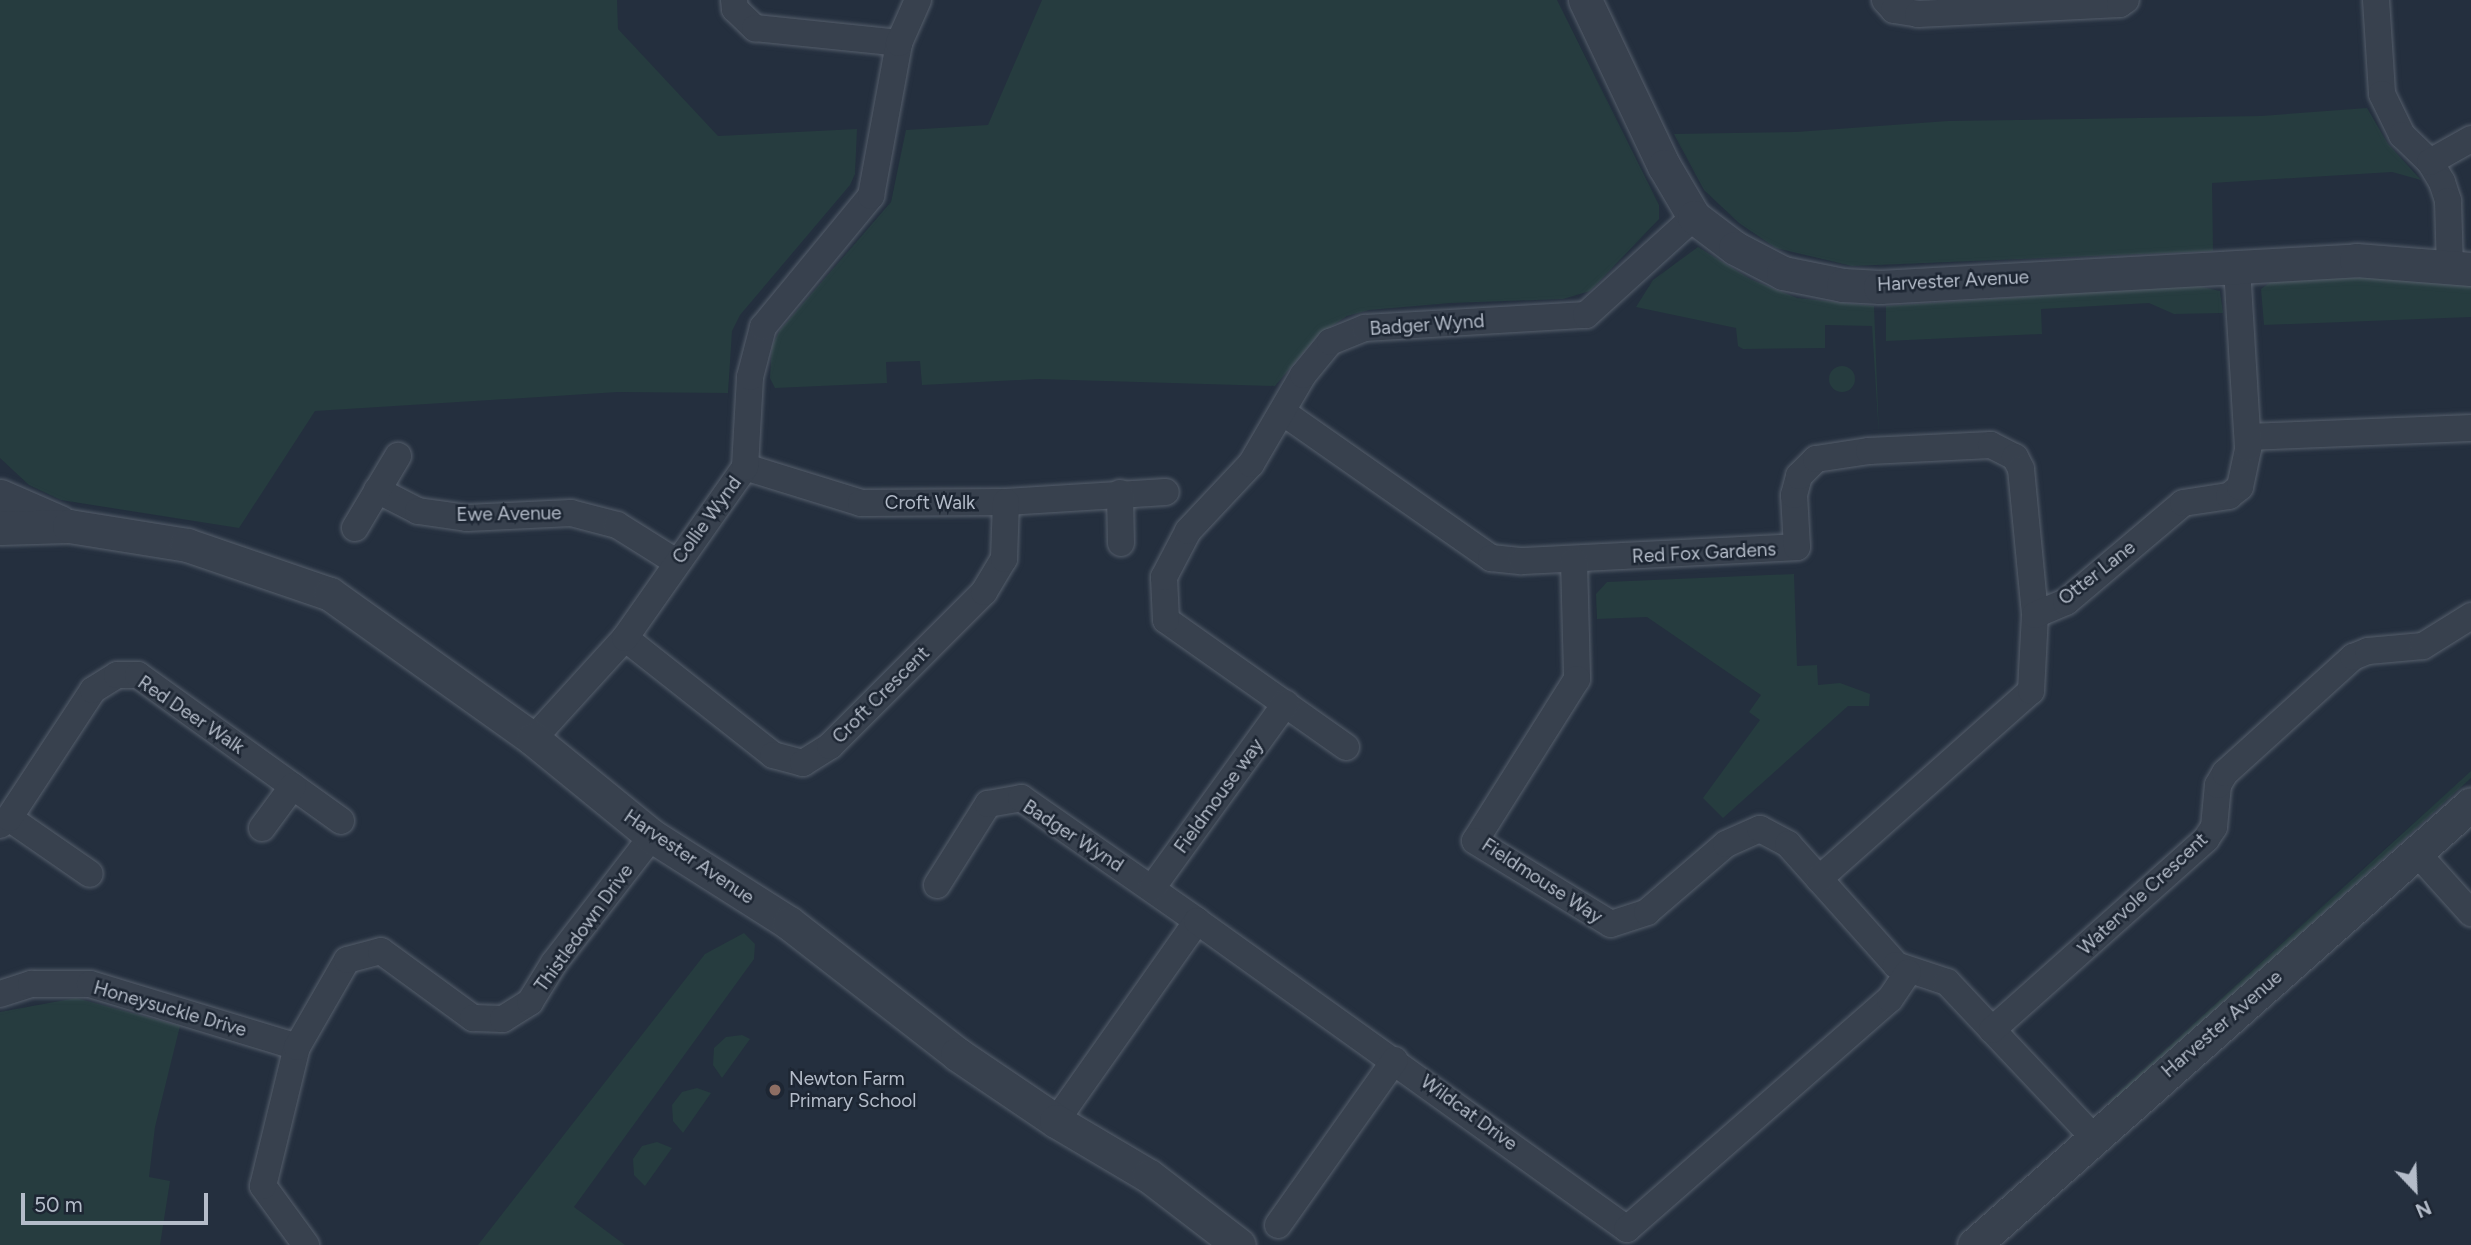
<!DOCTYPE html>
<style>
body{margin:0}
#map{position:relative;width:2471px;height:1245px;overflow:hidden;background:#242f3e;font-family:Figtree,sans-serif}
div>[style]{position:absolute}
.green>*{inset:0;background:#263c3f}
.round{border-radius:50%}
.roads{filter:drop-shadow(0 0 2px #565f6c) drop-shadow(0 0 2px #565f6c)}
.minor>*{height:26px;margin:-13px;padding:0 13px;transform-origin:13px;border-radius:13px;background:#38414e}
.tertiary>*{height:33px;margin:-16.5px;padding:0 16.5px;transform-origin:16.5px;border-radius:16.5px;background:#38414e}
.dots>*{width:19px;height:19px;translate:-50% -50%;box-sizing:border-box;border:4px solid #1d2633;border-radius:50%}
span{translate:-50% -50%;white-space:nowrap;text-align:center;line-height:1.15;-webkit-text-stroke:5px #1d2633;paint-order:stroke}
.street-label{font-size:19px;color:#b4bcc9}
.poi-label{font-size:19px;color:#b4bcc9}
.left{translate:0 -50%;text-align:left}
.north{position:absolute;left:2380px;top:1154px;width:70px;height:70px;-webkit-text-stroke:5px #1d2633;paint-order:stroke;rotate:157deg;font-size:19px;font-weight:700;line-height:28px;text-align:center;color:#b4bcc9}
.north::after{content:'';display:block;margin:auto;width:24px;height:32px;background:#b4bcc9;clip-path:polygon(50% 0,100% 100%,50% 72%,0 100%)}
.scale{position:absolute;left:21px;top:1193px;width:187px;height:32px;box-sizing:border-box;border:4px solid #b4bcc9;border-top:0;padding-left:9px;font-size:21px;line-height:24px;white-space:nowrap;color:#b4bcc9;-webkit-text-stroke:5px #1d2633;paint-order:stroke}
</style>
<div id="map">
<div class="green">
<div style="clip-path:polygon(0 0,617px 0,618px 29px,718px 136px,857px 129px,855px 174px,850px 185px,740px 315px,732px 331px,728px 393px,618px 392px,315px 411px,239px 528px,61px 500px,29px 485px,0 458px)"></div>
<div style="clip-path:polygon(1042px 0,1557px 0,1659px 205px,1659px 219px,1590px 291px,1563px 299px,1450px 303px,1369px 310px,1347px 316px,1318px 335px,1275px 386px,1038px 379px,922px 385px,920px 361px,886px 362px,887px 383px,775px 388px,770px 378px,772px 346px,780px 330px,891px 202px,906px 130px,988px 125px)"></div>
<div style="clip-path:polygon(2367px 108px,2388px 144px,2421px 180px,2392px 172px,2212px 183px,2213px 251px,1852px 266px,1776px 248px,1739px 223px,1704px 190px,1674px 134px,1796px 132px,1948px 121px,2261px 116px)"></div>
<div style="clip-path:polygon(1698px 247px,1750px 279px,1797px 298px,1874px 306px,1879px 437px,1872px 326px,1825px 325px,1825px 348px,1743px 349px,1738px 346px,1736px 328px,1636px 307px,1653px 280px)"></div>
<div style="clip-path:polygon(2299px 277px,2383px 277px,2471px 286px,2471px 317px,2264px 325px,2261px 289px,2275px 279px)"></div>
<div style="clip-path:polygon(2193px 285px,2220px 291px,2223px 313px,2174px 314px,2149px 303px,2041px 309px,2042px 334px,1886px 341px,1886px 306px)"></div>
<div class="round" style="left:1829px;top:366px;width:26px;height:26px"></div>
<div style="clip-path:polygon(1794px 574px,1797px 666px,1817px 665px,1818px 685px,1840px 683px,1870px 694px,1869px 706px,1848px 706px,1723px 818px,1703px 798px,1760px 720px,1749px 712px,1761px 695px,1647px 617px,1597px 619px,1596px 594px,1607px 582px)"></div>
<div style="clip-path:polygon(2471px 771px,2471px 778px,2287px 946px,2122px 1095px,2107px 1103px)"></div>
<div style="clip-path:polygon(744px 933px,755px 944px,754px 959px,574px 1207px,625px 1245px,478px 1245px,705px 954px)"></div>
<div style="clip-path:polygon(76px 998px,180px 1026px,155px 1127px,149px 1177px,170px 1181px,160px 1245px,0 1245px,0 1012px)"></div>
<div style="clip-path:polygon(742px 1035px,750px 1039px,722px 1078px,713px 1065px,714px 1048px,726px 1037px)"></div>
<div style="clip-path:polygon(697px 1088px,711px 1093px,683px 1133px,673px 1121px,672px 1105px,682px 1092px)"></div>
<div style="clip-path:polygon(657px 1142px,672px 1148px,645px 1186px,634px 1175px,633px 1159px,642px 1146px)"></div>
</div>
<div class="roads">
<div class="minor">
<div style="left:734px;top:0;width:9px;rotate:84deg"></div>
<div style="left:735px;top:9px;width:28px;rotate:44deg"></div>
<div style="left:755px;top:28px;width:145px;rotate:5.9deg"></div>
<div style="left:1885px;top:0;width:13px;rotate:48deg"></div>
<div style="left:1894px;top:10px;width:24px;rotate:9deg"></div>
<div style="left:1918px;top:14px;width:202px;rotate:-2.8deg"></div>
<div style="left:2120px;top:4px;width:7px;rotate:-34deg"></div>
<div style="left:2376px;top:0;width:94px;rotate:86.3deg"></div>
<div style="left:2382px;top:94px;width:46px;rotate:64deg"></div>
<div style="left:2402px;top:135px;width:39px;rotate:44deg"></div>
<div style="left:2430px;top:162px;width:23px;rotate:59deg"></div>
<div style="left:2442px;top:182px;width:20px;rotate:72deg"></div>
<div style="left:2448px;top:201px;width:66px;rotate:88.3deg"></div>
<div style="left:2430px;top:162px;width:47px;rotate:-29.3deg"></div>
<div style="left:1284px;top:413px;width:253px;rotate:35deg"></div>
<div style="left:1491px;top:558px;width:31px;rotate:6deg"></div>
<div style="left:1522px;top:561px;width:275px;rotate:-2.9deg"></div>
<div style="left:1797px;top:547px;width:52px;rotate:-93.3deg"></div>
<div style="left:1794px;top:495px;width:20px;rotate:-75deg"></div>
<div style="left:1799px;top:476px;width:24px;rotate:-45deg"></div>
<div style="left:1816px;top:459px;width:54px;rotate:-8.6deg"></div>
<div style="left:1869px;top:451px;width:122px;rotate:-2.8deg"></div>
<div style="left:1991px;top:445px;width:27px;rotate:27deg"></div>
<div style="left:2015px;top:457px;width:13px;rotate:63deg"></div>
<div style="left:2021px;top:469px;width:147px;rotate:84.5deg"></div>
<div style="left:2248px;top:437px;width:223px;rotate:-2.3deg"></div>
<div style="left:745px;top:467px;width:121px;rotate:17.2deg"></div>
<div style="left:861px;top:503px;width:145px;rotate:-0.4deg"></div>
<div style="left:1006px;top:502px;width:160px;rotate:-3.6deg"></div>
<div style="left:377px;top:490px;width:46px;rotate:27.1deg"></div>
<div style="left:418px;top:511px;width:49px;rotate:8.1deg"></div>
<div style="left:467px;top:518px;width:104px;rotate:-2.8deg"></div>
<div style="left:571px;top:513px;width:48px;rotate:14.6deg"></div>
<div style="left:617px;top:525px;width:70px;rotate:32.1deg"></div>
<div style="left:1120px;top:493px;width:50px;rotate:88.9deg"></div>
<div style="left:355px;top:528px;width:84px;rotate:-59.2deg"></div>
<div style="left:1574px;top:561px;width:118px;rotate:88.5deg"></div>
<div style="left:1577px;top:679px;width:191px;rotate:122.2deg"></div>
<div style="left:1475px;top:841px;width:159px;rotate:31.4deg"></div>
<div style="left:1611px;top:924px;width:38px;rotate:-18deg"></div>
<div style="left:1647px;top:912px;width:104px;rotate:-40.7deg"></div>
<div style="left:1726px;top:844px;width:37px;rotate:-24deg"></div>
<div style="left:1760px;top:829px;width:32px;rotate:28deg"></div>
<div style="left:1788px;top:844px;width:162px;rotate:48.2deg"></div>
<div style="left:1896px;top:965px;width:54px;rotate:18.4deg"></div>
<div style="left:1947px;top:982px;width:214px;rotate:46.7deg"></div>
<div style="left:625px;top:638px;width:189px;rotate:38.3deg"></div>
<div style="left:773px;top:755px;width:31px;rotate:15deg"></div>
<div style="left:803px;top:763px;width:32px;rotate:-32deg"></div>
<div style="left:830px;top:746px;width:218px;rotate:-45deg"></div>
<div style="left:984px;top:592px;width:39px;rotate:-59deg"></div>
<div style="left:1004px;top:559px;width:57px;rotate:-88deg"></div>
<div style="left:533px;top:739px;width:137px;rotate:-47.7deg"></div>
<div style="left:625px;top:638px;width:209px;rotate:-54.9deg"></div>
<div style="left:745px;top:467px;width:90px;rotate:-86.8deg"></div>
<div style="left:750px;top:377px;width:52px;rotate:-75.4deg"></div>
<div style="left:763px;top:327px;width:170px;rotate:-50.5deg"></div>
<div style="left:871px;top:196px;width:156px;rotate:-79.6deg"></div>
<div style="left:899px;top:43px;width:47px;rotate:-66.2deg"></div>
<div style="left:1346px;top:747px;width:220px;rotate:-144.8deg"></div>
<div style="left:1166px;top:620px;width:43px;rotate:-92.7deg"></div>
<div style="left:1164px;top:577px;width:52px;rotate:-62.4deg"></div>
<div style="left:1188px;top:531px;width:92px;rotate:-46.8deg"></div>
<div style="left:1251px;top:464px;width:103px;rotate:-59.7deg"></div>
<div style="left:1303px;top:375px;width:43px;rotate:-50.7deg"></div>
<div style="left:1330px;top:342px;width:38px;rotate:-22deg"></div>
<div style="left:1365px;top:328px;width:221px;rotate:-3.4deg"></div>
<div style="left:1586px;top:315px;width:146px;rotate:-42.2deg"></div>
<div style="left:9px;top:818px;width:98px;rotate:34.7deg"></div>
<div style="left:0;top:825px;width:11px;rotate:-38deg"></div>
<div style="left:9px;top:818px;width:153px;rotate:-56.7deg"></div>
<div style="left:93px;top:690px;width:28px;rotate:-32deg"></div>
<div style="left:117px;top:675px;width:21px"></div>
<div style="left:138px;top:675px;width:250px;rotate:35.7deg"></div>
<div style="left:262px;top:828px;width:52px;rotate:-53.6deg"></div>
<div style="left:2417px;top:853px;width:81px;rotate:48deg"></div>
<div style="left:1819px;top:879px;width:283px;rotate:-41.6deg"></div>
<div style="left:2031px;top:691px;width:76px;rotate:-87deg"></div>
<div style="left:2035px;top:615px;width:34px;rotate:-23deg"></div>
<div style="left:2066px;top:602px;width:153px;rotate:-40.2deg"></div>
<div style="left:2183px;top:503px;width:47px;rotate:-8.7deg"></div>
<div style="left:2229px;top:496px;width:14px;rotate:-39deg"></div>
<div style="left:2240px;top:487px;width:40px;rotate:-78deg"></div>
<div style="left:2248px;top:448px;width:181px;rotate:-93.5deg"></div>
<div style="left:937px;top:885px;width:96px;rotate:-57.8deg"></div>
<div style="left:988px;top:804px;width:34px;rotate:-10deg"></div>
<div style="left:1021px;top:798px;width:215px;rotate:34.9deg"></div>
<div style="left:1152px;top:888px;width:228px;rotate:-54.1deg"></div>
<div style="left:0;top:994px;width:33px;rotate:-18deg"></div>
<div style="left:31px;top:984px;width:59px"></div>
<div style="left:90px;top:984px;width:216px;rotate:16.9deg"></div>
<div style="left:1992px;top:1030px;width:287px;rotate:-41.7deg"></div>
<div style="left:2206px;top:839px;width:14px;rotate:-56deg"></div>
<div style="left:2214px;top:827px;width:42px;rotate:-84.6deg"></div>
<div style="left:2218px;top:785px;width:14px;rotate:-60deg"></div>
<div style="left:2225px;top:773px;width:173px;rotate:-42.2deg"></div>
<div style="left:2353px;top:657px;width:16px;rotate:-22deg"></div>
<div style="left:2368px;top:651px;width:55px;rotate:-5.2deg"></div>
<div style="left:2423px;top:646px;width:57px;rotate:-32deg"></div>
<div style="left:1056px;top:1121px;width:245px;rotate:-54.8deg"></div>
<div style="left:1197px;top:921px;width:529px;rotate:35.61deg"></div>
<div style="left:1627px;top:1229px;width:349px;rotate:-41.2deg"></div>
<div style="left:1890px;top:999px;width:32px;rotate:-56deg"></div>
<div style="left:1278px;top:1225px;width:202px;rotate:-54.7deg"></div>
<div style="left:306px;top:1245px;width:73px;rotate:-126.1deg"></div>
<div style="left:263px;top:1186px;width:143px;rotate:-76.3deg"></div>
<div style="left:297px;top:1047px;width:100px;rotate:-60.1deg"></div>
<div style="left:347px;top:960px;width:35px;rotate:-15deg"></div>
<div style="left:381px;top:951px;width:114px;rotate:36.1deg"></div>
<div style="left:473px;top:1018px;width:30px;rotate:2deg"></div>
<div style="left:503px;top:1019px;width:32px;rotate:-32deg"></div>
<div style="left:530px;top:1002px;width:46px;rotate:-58.4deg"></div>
<div style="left:554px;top:963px;width:160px;rotate:-52.3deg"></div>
</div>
<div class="tertiary">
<div style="left:1585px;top:0;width:184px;rotate:64.6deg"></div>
<div style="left:1664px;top:166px;width:59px;rotate:59.5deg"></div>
<div style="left:1694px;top:217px;width:51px;rotate:37.1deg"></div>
<div style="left:1735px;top:248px;width:54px;rotate:27.5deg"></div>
<div style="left:1783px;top:273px;width:61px;rotate:11.3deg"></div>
<div style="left:1843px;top:285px;width:37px;rotate:3deg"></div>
<div style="left:1880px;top:287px;width:477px;rotate:-3.2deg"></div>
<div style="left:2356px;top:260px;width:115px;rotate:4.5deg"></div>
<div style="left:0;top:496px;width:65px;rotate:23.4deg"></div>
<div style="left:0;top:528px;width:69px;rotate:-1.7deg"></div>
<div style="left:69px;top:526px;width:120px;rotate:9.1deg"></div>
<div style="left:187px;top:545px;width:151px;rotate:18.9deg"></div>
<div style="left:330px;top:594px;width:249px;rotate:35.5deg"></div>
<div style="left:533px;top:739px;width:154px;rotate:39.2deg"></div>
<div style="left:652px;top:836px;width:162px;rotate:32.4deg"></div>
<div style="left:789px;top:923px;width:213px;rotate:37.9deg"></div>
<div style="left:957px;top:1054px;width:120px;rotate:34.1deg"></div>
<div style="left:1056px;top:1121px;width:108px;rotate:30.6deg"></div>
<div style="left:1149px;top:1176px;width:113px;rotate:37.5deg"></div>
<div style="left:1974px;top:1245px;width:664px;rotate:-41.58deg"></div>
</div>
</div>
<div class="dots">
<div style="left:775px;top:1090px;background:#8d6e63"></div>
</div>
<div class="street-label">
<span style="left:1953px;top:281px;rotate:-3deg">Harvester Avenue</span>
<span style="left:1427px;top:325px;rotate:-4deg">Badger Wynd</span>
<span style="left:930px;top:503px">Croft Walk</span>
<span style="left:509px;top:514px;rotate:-1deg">Ewe Avenue</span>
<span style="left:707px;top:520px;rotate:-54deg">Collie Wynd</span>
<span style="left:1704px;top:553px;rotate:-3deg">Red Fox Gardens</span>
<span style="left:2097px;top:573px;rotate:-38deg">Otter Lane</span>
<span style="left:881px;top:695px;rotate:-45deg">Croft Crescent</span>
<span style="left:191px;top:715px;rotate:34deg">Red Deer Walk</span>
<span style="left:1219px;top:796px;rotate:-54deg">Fieldmouse way</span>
<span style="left:1073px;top:836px;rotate:33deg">Badger Wynd</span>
<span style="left:689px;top:857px;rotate:34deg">Harvester Avenue</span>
<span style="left:1542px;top:881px;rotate:33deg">Fieldmouse Way</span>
<span style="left:2143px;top:894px;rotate:-43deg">Watervole Crescent</span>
<span style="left:584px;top:928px;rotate:-54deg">Thistledown Drive</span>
<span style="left:170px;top:1009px;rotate:16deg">Honeysuckle Drive</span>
<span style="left:2222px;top:1024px;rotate:-41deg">Harvester Avenue</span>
<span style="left:1469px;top:1113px;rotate:36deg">Wildcat Drive</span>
</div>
<div class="poi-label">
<span class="left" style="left:789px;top:1090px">Newton Farm<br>Primary School</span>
</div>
<div class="north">N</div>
<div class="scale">50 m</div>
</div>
